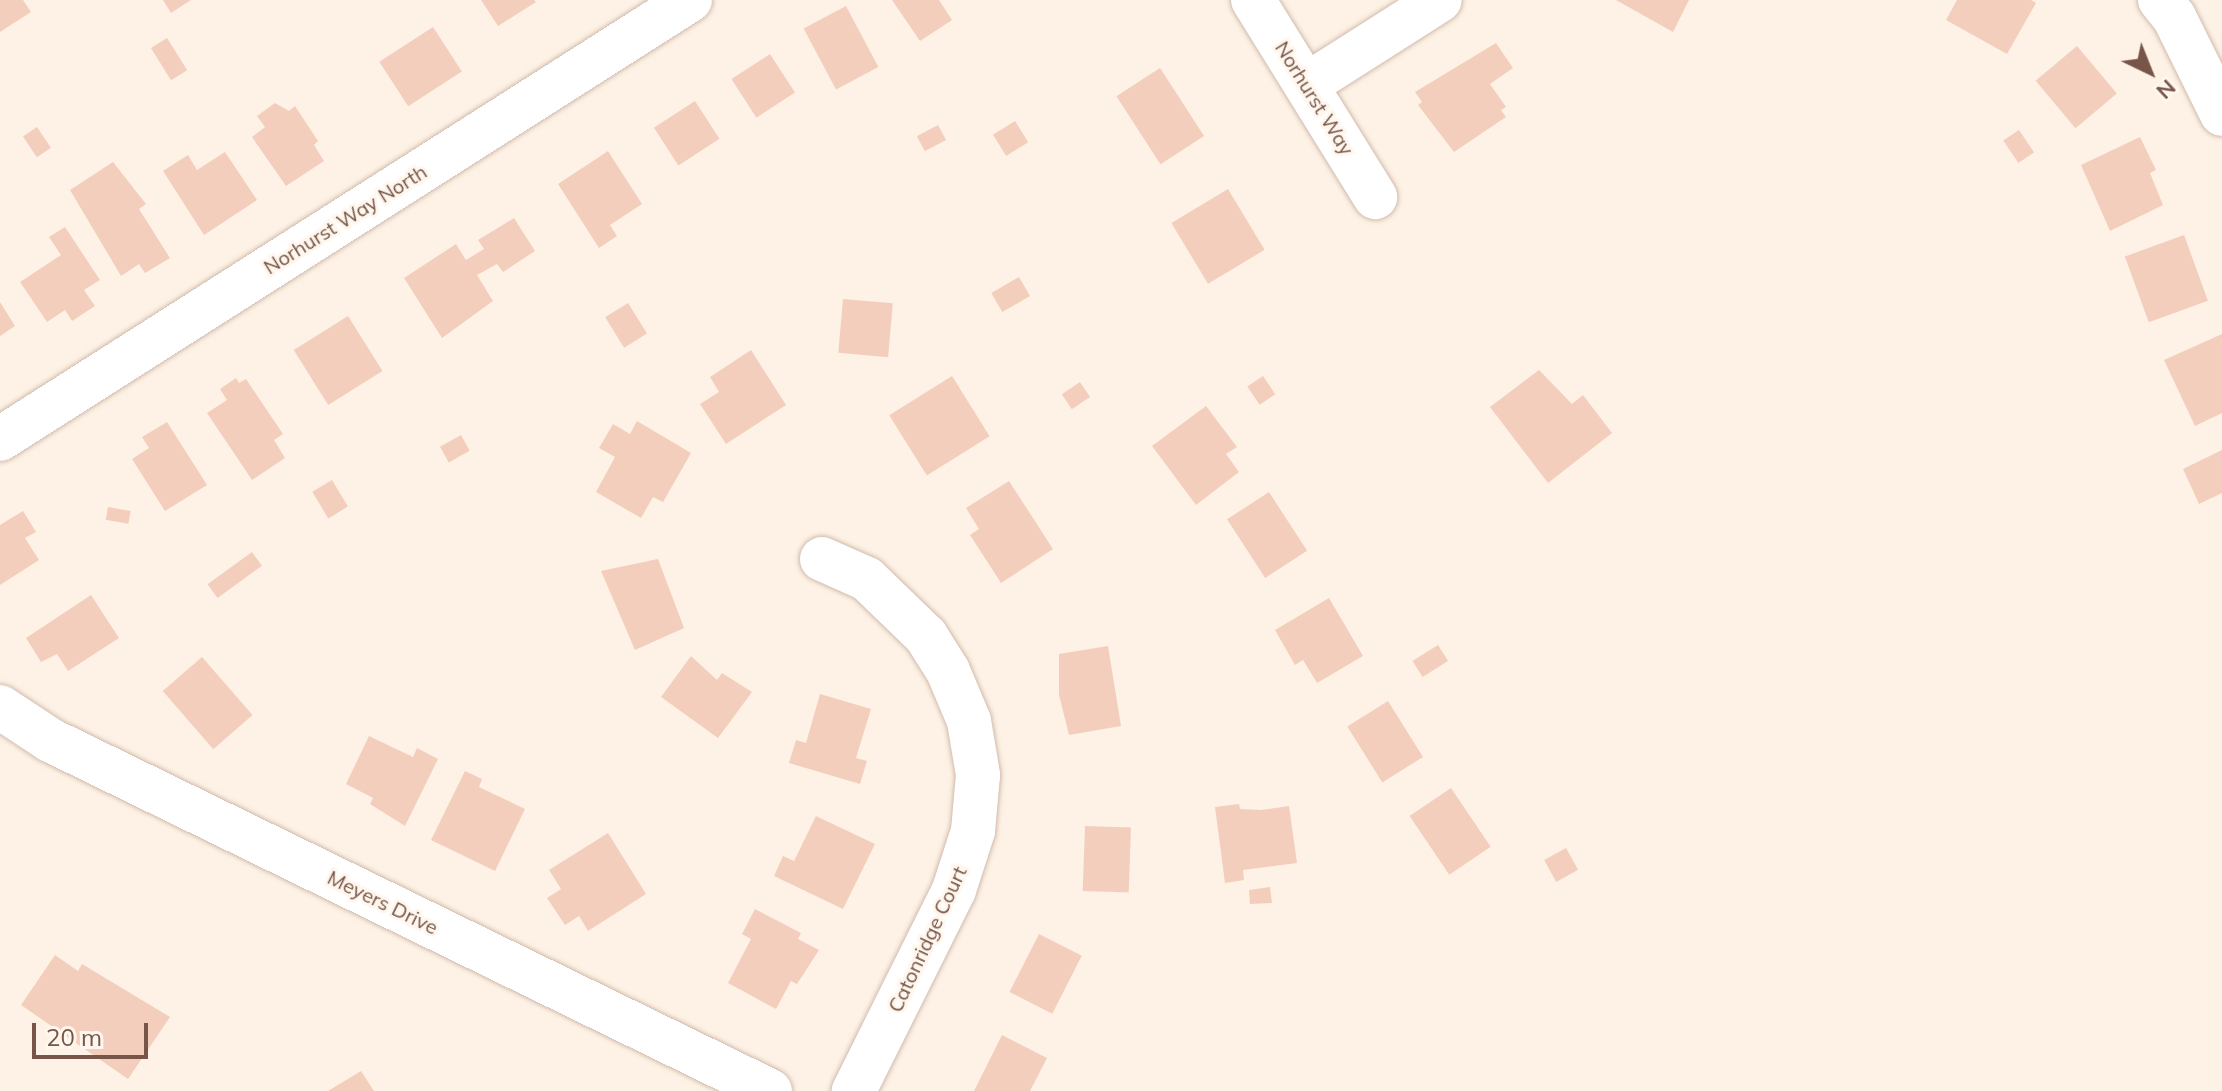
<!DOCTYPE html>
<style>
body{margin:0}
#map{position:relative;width:2222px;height:1091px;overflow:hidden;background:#fdf2e5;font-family:Mulish,sans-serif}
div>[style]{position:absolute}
.building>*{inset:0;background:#f4cebc;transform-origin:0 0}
.roads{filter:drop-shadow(0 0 2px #d1bbad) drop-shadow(0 0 2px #d1bbad)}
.street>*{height:44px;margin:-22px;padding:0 22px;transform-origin:22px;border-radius:22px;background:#fff}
span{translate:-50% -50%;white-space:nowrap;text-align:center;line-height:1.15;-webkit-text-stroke:6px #fff6ed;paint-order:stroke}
.street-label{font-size:20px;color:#775649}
.north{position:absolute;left:2110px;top:32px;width:80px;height:80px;-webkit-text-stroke:6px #fff6ed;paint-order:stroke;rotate:137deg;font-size:22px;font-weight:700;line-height:32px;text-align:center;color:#775649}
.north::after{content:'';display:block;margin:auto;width:28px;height:36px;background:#775649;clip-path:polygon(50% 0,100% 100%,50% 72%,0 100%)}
.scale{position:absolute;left:32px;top:1023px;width:116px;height:36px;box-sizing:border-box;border:4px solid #775649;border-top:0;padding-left:10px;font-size:24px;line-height:28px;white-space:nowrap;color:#775649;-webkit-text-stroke:6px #fff6ed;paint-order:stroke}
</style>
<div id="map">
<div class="building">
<div style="clip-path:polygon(0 0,23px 0,31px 12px,0 32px)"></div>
<div style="clip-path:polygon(163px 0,191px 0,171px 13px)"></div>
<div style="clip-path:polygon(481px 0,534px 0,536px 2px,498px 26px)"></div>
<div style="clip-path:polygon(892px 0,939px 0,952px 20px,920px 41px)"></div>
<div style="clip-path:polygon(1616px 0,1689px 0,1673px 32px)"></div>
<div style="clip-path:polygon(1957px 0,2031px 0,2036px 3px,2007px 54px,1946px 20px)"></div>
<div style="left:846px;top:6px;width:69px;height:48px;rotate:62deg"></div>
<div style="left:433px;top:27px;width:53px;height:64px;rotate:57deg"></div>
<div style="left:167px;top:38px;width:38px;height:19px;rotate:58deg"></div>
<div style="clip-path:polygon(1496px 43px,1513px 68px,1490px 84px,1506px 107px,1501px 110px,1506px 117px,1454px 152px,1418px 105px,1422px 102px,1415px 92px)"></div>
<div style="left:2077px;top:46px;width:62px;height:54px;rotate:50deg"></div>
<div style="left:770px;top:54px;width:46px;height:46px;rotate:57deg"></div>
<div style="left:1160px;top:68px;width:81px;height:52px;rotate:57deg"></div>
<div style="left:695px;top:101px;width:45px;height:49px;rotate:57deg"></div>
<div style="clip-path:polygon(275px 103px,289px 111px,295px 106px,318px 141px,314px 145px,324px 161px,286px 186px,252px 137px,265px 127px,257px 116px)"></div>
<div style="left:1015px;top:121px;width:25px;height:26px;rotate:58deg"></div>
<div style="left:938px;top:125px;width:17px;height:24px;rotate:62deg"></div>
<div style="left:37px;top:127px;width:25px;height:17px;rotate:56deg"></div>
<div style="left:2019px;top:130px;width:27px;height:19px;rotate:56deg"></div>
<div style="clip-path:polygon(2140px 137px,2156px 170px,2150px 173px,2163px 205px,2110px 231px,2081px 165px)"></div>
<div style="clip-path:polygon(608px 151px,642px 204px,610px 225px,617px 236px,599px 248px,558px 184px)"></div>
<div style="clip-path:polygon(225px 152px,257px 200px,204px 235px,163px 171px,188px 155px,197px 170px)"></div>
<div style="clip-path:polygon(113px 162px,146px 204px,139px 209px,170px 258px,145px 273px,139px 264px,121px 276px,70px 190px)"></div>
<div style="left:1228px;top:189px;width:71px;height:66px;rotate:59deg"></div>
<div style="clip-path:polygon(514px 218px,535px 251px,503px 272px,497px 264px,477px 275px,493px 301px,442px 338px,404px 278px,456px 244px,466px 260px,484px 249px,478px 240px)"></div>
<div style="clip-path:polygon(65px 227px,100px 280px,84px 290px,95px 306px,72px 321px,65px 310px,47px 322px,20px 282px,61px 255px,49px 237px)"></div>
<div style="left:2184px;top:235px;width:70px;height:63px;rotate:70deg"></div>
<div style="left:1019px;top:277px;width:22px;height:32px;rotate:60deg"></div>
<div style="left:843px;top:299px;width:50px;height:54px;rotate:5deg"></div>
<div style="clip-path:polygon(0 302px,15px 326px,0 336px)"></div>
<div style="left:628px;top:303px;width:36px;height:27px;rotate:58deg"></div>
<div style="left:348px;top:316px;width:65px;height:64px;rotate:58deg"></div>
<div style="clip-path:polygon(2222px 334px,2222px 413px,2195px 426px,2164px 360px)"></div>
<div style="clip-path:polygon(751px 350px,786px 405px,726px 444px,700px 404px,719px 392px,710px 377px)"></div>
<div style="clip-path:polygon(1539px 370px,1572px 404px,1583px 395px,1612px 433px,1548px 483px,1490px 407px)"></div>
<div style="left:952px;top:376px;width:71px;height:74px;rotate:58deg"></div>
<div style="left:1263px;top:376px;width:22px;height:19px;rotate:56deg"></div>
<div style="clip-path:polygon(236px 378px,239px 383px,246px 379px,283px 434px,274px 440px,285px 458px,252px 480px,207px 413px,227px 400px,220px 389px)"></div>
<div style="left:1080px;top:382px;width:18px;height:22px;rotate:56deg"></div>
<div style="clip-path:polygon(1206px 406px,1237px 447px,1226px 454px,1239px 472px,1196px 505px,1152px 446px)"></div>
<div style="clip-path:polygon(637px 421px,691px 453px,663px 502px,653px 497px,641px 518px,596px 492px,615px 457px,599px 448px,613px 424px,630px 434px)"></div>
<div style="clip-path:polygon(167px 422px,207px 485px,165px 511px,132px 459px,149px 448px,142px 437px)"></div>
<div style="left:461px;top:435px;width:18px;height:24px;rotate:61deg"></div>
<div style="clip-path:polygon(2222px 450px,2222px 493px,2199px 504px,2183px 469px)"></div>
<div style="left:332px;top:480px;width:31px;height:23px;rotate:59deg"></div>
<div style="clip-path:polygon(1009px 481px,1053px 549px,1001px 583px,970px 535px,979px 529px,966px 508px)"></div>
<div style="left:1269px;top:492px;width:70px;height:50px;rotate:57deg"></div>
<div style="left:108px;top:507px;width:23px;height:13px;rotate:10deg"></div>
<div style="clip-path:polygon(23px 511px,36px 532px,25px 538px,39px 560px,0 585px,0 525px)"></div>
<div style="left:252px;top:552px;width:17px;height:55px;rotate:54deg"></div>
<div style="clip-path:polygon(658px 559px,684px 628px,635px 650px,601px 571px)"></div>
<div style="clip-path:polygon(91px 595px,119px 638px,68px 671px,57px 654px,41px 662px,26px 638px)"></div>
<div style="clip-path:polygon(1329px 598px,1363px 656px,1317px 683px,1303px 660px,1295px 665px,1275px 630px)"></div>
<div style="left:1438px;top:645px;width:19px;height:30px;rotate:58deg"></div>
<div style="clip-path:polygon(1108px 646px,1121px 726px,1069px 735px,1059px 695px,1059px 654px)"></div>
<div style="clip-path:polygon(691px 656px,717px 680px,722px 673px,752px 692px,718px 738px,661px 697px)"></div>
<div style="left:202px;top:657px;width:77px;height:52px;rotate:49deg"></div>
<div style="clip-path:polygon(820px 694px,871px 709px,856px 758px,867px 761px,860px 784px,789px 763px,796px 740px,806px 743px)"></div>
<div style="left:1388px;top:701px;width:66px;height:48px;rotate:58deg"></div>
<div style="clip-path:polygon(369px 736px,413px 757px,417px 748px,438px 759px,405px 826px,370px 804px,373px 798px,346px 784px)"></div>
<div style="clip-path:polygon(465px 771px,482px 779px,479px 787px,525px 809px,495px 871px,431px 840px)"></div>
<div style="left:1451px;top:788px;width:71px;height:50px;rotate:56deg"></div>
<div style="clip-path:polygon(1239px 804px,1240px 809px,1261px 810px,1289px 806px,1297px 863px,1243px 870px,1244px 880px,1225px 883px,1215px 807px)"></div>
<div style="clip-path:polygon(816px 816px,875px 844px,843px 909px,774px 876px,783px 856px,794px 861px)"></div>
<div style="left:1085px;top:826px;width:46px;height:65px;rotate:2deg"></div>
<div style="clip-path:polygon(608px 833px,646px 894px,588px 931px,579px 916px,565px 925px,547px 898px,561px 889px,549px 870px)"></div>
<div style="left:1566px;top:848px;width:25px;height:25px;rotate:61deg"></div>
<div style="clip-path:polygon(1270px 887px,1272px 903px,1250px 904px,1249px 890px)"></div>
<div style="clip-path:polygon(755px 909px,801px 933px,798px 939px,819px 950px,797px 984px,791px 981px,776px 1009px,728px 983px,751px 939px,742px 934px)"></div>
<div style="left:1039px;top:934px;width:48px;height:65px;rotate:27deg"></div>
<div style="clip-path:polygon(55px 955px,78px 971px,82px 964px,170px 1017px,128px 1079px,21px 1005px)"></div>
<div style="clip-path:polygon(1002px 1035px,1047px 1058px,1030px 1091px,974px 1091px)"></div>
<div style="clip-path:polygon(361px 1071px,374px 1091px,328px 1091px)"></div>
</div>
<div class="roads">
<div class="street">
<div style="left:1253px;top:0;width:232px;rotate:58.2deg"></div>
<div style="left:2160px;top:0;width:22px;rotate:51deg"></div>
<div style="left:2174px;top:17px;width:108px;rotate:63.7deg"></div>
<div style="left:1308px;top:84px;width:156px;rotate:-32.5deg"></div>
<div style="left:0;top:439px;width:818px;rotate:-32.47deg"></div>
<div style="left:822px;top:559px;width:49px;rotate:24deg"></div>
<div style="left:867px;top:579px;width:82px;rotate:44deg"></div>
<div style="left:926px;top:636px;width:41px;rotate:57.8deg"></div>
<div style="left:948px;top:671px;width:54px;rotate:67.2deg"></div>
<div style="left:969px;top:721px;width:55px;rotate:80.5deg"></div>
<div style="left:978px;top:775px;width:56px;rotate:95.1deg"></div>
<div style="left:973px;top:831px;width:62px;rotate:107.9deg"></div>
<div style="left:954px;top:890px;width:225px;rotate:116.5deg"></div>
<div style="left:0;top:707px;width:60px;rotate:33.4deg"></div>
<div style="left:50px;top:740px;width:801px;rotate:25.99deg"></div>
</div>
</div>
<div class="street-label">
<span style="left:1315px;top:98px;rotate:58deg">Norhurst Way</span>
<span style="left:345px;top:219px;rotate:-32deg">Norhurst Way North</span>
<span style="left:383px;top:902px;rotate:26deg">Meyers Drive</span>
<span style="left:927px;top:939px;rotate:-65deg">Catonridge Court</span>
</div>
<div class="north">N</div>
<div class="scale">20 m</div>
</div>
